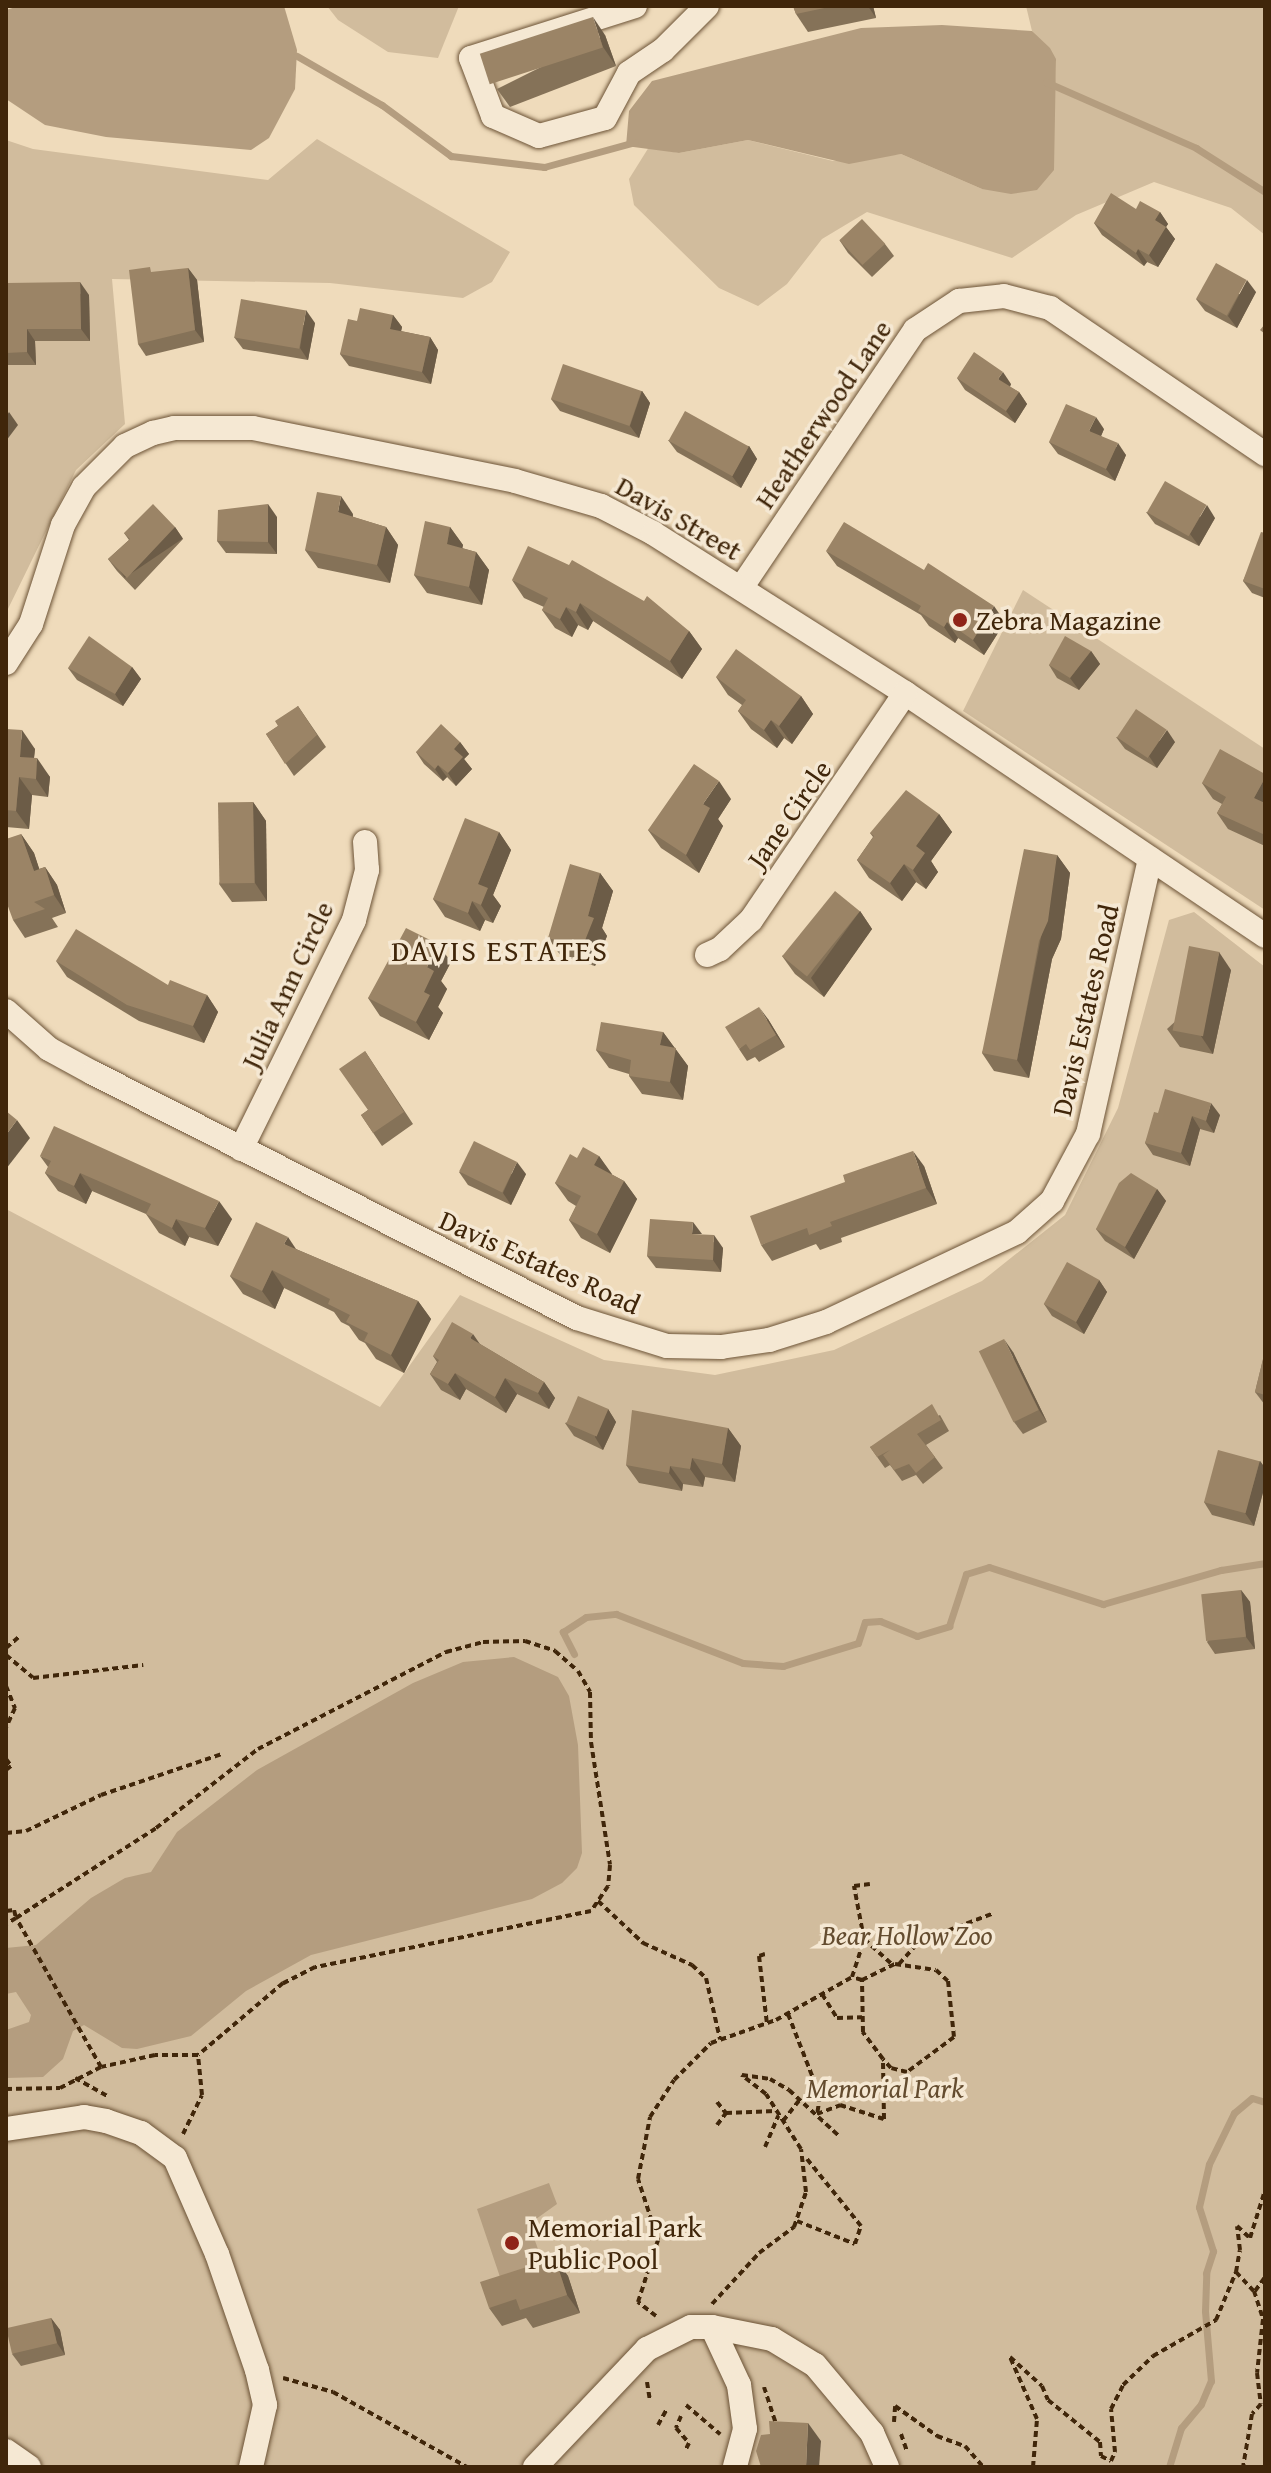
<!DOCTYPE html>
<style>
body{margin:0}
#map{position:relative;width:1271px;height:2473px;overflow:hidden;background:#efdbbb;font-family:"Gentium Book Plus",serif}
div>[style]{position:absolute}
.green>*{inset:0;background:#d1bc9d}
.water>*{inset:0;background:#b49d7f}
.stream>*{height:7px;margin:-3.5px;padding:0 3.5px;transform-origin:3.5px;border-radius:3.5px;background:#b49d7f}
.path>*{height:4px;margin-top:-2px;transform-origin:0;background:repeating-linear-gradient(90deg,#40260a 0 6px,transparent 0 10px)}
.roads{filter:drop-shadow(0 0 2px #6c5336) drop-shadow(0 0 2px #6c5336)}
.minor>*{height:24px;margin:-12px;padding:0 12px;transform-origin:12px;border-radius:12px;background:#f5e8d3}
.wall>*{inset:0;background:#857258}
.shaded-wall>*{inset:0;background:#6c5c47;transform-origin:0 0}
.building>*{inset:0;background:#9b8466;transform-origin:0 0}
.dots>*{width:22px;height:22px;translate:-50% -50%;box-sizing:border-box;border:4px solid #f5e8d3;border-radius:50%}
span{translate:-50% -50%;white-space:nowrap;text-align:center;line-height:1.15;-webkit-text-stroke:7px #f5e8d3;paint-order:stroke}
.street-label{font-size:28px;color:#40260a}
.poi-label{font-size:28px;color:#40260a}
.left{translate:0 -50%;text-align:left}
.park-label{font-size:28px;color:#644c2f;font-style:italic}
.neighbourhood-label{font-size:30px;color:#40260a;letter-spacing:2px}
.frame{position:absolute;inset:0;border:8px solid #40260a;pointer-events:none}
</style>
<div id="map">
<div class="green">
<div style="clip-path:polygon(327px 6px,459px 6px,438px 58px,388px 52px,338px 20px)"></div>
<div style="clip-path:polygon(1026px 6px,1265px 6px,1265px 235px,1231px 208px,1154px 182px,1076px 215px,1012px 258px,867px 212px,822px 239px,787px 284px,758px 306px,719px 288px,634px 205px,629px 179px,649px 147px,679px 153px,748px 140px,833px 161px,901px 154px,982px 189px,1055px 82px,1056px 60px,1032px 31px)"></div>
<div style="clip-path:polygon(317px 139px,510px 252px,492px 282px,463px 298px,330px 283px,112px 279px,125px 424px,76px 470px,6px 613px,6px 140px,33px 149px,268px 180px)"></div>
<div style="clip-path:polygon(1023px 590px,1265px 749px,1265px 910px,963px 711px)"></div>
<div style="clip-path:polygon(1194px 912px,1265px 967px,1265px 2467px,6px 2467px,6px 1209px,380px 1407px,460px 1295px,604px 1360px,715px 1375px,834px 1350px,982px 1281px,1065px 1215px,1118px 1108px,1169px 920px)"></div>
</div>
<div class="water">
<div style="clip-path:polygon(19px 6px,284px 6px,297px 50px,295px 89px,269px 138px,251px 150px,106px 137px,45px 125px,6px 99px,6px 10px)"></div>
<div style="clip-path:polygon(942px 25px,1032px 31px,1050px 48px,1056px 59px,1054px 170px,1037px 190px,1011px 194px,982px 189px,901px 154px,849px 164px,748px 140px,679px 153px,626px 146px,629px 111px,652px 81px,861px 28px)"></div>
<div style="clip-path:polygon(514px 1657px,558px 1677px,569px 1696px,578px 1745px,582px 1853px,577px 1868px,562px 1883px,532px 1899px,311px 1955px,246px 1991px,191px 2036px,137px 2049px,122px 2048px,84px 2025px,73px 2031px,63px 2059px,43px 2077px,6px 2078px,6px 2030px,29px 2022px,31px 2015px,16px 1992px,6px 1994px,6px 1948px,36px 1945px,91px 1898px,125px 1878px,151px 1872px,177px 1832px,257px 1770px,413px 1683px,463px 1662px)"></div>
<div style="clip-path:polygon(549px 2183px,557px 2204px,529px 2224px,543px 2263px,500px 2277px,477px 2209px)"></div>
</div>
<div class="stream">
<div style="left:297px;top:56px;width:98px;rotate:30deg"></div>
<div style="left:382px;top:105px;width:86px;rotate:36.5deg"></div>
<div style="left:451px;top:156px;width:94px;rotate:6.7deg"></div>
<div style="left:544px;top:167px;width:94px;rotate:-15.4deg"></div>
<div style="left:1046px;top:82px;width:164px;rotate:23.7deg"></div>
<div style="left:1196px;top:148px;width:82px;rotate:32.5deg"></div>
<div style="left:574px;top:1654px;width:25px;rotate:-117deg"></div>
<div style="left:563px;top:1632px;width:27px;rotate:-33deg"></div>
<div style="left:586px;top:1617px;width:30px;rotate:-6deg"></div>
<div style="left:616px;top:1614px;width:136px;rotate:21.1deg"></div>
<div style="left:743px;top:1663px;width:40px;rotate:4.3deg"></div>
<div style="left:783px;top:1666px;width:78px;rotate:-17deg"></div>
<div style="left:858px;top:1643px;width:22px;rotate:-72deg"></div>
<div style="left:865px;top:1622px;width:15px;rotate:-4deg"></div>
<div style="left:880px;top:1621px;width:40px;rotate:22deg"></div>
<div style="left:917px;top:1636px;width:34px;rotate:-17deg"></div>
<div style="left:949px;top:1626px;width:55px;rotate:-71.9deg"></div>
<div style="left:966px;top:1574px;width:24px;rotate:-17deg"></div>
<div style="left:989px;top:1567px;width:120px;rotate:18deg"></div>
<div style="left:1103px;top:1604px;width:123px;rotate:-16.1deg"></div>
<div style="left:1221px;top:1570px;width:45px;rotate:-9deg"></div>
<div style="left:1169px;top:2467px;width:41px;rotate:-72.9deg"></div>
<div style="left:1181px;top:2428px;width:31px;rotate:-50deg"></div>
<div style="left:1201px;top:2404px;width:25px;rotate:-67deg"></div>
<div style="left:1211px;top:2381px;width:70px;rotate:-94.9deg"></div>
<div style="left:1205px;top:2311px;width:38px;rotate:-88deg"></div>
<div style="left:1206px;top:2273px;width:23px;rotate:-72deg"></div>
<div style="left:1213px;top:2251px;width:46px;rotate:-107.7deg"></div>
<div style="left:1199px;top:2207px;width:44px;rotate:-76.9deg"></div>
<div style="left:1209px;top:2164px;width:57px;rotate:-63.9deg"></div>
<div style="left:1234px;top:2113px;width:23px;rotate:-40deg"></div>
<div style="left:1252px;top:2098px;width:14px;rotate:17deg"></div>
</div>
<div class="path">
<div style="left:6px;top:1648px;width:18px;rotate:-41deg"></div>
<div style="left:6px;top:1655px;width:35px;rotate:40deg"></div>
<div style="left:33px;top:1678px;width:111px;rotate:-6.7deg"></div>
<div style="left:6px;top:1686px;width:24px;rotate:68deg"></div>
<div style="left:15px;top:1708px;width:21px;rotate:115deg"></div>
<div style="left:6px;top:1759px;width:9px;rotate:54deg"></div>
<div style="left:11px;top:1766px;width:6px;rotate:141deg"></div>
<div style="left:6px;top:1833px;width:20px;rotate:-6deg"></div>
<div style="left:26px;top:1831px;width:83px;rotate:-25.6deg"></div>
<div style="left:101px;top:1795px;width:128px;rotate:-18.7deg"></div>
<div style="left:598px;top:1901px;width:62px;rotate:43deg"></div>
<div style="left:643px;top:1943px;width:54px;rotate:24.2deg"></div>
<div style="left:692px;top:1965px;width:19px;rotate:43deg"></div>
<div style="left:706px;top:1978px;width:63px;rotate:77.1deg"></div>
<div style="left:6px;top:1911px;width:8px;rotate:-7deg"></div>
<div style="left:14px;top:1910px;width:8px;rotate:76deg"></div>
<div style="left:16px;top:1918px;width:166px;rotate:-32.7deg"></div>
<div style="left:156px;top:1828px;width:129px;rotate:-37.8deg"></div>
<div style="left:258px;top:1749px;width:212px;rotate:-27.3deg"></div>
<div style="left:446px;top:1652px;width:38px;rotate:-15deg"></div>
<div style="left:483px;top:1642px;width:42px;rotate:-1.4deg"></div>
<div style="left:525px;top:1641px;width:32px;rotate:18deg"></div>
<div style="left:555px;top:1651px;width:30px;rotate:41deg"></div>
<div style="left:578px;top:1671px;width:24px;rotate:60deg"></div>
<div style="left:590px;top:1692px;width:50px;rotate:88.9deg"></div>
<div style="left:591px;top:1742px;width:124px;rotate:81.2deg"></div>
<div style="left:610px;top:1865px;width:21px;rotate:95deg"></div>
<div style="left:608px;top:1886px;width:30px;rotate:124deg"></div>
<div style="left:591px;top:1911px;width:282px;rotate:168.5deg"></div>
<div style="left:315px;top:1967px;width:36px;rotate:153deg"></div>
<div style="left:283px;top:1983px;width:111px;rotate:139.7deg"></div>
<div style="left:198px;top:2055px;width:43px;rotate:180deg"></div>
<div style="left:155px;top:2055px;width:55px;rotate:167.5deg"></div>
<div style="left:101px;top:2067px;width:172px;rotate:-119.7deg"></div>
<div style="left:16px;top:1918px;width:12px;rotate:149deg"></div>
<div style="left:864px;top:1939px;width:54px;rotate:-100.7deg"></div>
<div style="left:854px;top:1886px;width:16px;rotate:-7deg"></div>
<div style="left:765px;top:1954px;width:6px;rotate:162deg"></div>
<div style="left:759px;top:1956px;width:68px;rotate:83.3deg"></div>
<div style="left:899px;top:1964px;width:31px;rotate:-48deg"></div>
<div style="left:920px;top:1941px;width:79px;rotate:-20.7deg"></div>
<div style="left:862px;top:1980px;width:37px;rotate:-26deg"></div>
<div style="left:895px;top:1964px;width:41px;rotate:8.3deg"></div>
<div style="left:936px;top:1970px;width:16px;rotate:43deg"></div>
<div style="left:948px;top:1981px;width:56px;rotate:83.9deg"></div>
<div style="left:954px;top:2037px;width:59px;rotate:143.3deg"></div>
<div style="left:907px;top:2072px;width:16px;rotate:-166deg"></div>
<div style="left:891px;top:2068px;width:12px;rotate:-132deg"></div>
<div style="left:862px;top:1980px;width:10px;rotate:-163deg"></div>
<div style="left:852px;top:1977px;width:40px;rotate:-72deg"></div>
<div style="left:864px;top:1939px;width:38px;rotate:42deg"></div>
<div style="left:822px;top:1994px;width:28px;rotate:58deg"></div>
<div style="left:837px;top:2018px;width:25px;rotate:-2deg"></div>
<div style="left:788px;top:2014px;width:88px;rotate:68.7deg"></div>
<div style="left:820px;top:2096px;width:18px;rotate:99deg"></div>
<div style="left:75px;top:2078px;width:38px;rotate:29deg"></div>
<div style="left:6px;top:2089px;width:54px;rotate:-1.1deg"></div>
<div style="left:60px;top:2088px;width:46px;rotate:-27.1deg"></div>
<div style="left:717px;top:2102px;width:14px;rotate:51deg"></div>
<div style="left:726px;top:2113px;width:50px;rotate:-2.3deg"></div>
<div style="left:817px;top:2114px;width:25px;rotate:-21deg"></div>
<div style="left:840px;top:2105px;width:46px;rotate:17.7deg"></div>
<div style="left:884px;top:2119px;width:60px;rotate:-91deg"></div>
<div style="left:883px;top:2059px;width:34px;rotate:-127deg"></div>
<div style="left:863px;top:2032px;width:52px;rotate:-91.1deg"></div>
<div style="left:783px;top:2121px;width:28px;rotate:-52deg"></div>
<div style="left:717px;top:2125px;width:15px;rotate:-53deg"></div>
<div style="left:183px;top:2134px;width:43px;rotate:-64deg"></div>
<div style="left:202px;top:2095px;width:40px;rotate:-95.7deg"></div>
<div style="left:765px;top:2147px;width:34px;rotate:-67deg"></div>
<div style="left:797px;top:2221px;width:62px;rotate:21.6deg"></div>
<div style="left:855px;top:2244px;width:19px;rotate:-72deg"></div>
<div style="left:861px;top:2226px;width:86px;rotate:-128.9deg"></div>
<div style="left:1236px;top:2272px;width:22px;rotate:-80deg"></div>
<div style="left:1240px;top:2250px;width:24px;rotate:-97deg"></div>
<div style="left:1237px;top:2226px;width:18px;rotate:43deg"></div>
<div style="left:1250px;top:2238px;width:50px;rotate:-72.6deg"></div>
<div style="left:1255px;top:2291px;width:17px;rotate:-54deg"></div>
<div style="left:712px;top:2304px;width:69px;rotate:-47.3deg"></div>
<div style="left:759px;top:2253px;width:44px;rotate:-36.6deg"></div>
<div style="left:794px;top:2227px;width:37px;rotate:-71deg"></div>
<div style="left:806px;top:2192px;width:43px;rotate:-96.6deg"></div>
<div style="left:801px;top:2149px;width:65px;rotate:-122.5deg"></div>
<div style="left:766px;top:2094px;width:31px;rotate:-142deg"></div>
<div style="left:742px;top:2075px;width:28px;rotate:8deg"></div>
<div style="left:770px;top:2079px;width:22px;rotate:30deg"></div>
<div style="left:789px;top:2090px;width:67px;rotate:42.6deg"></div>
<div style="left:656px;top:2316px;width:23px;rotate:-142deg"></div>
<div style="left:638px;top:2302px;width:65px;rotate:-72.1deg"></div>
<div style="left:658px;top:2240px;width:64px;rotate:-108.2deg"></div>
<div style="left:638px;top:2179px;width:63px;rotate:-79deg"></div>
<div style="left:650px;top:2117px;width:44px;rotate:-57deg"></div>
<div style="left:674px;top:2080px;width:52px;rotate:-45deg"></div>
<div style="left:711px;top:2043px;width:69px;rotate:-19.5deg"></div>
<div style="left:776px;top:2020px;width:87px;rotate:-29.5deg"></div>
<div style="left:283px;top:2378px;width:52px;rotate:15.6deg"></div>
<div style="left:333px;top:2392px;width:154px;rotate:29.2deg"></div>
<div style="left:647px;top:2382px;width:18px;rotate:81deg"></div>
<div style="left:764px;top:2387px;width:38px;rotate:72deg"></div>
<div style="left:686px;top:2405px;width:45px;rotate:40.5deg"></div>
<div style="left:681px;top:2416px;width:13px;rotate:113deg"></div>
<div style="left:676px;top:2428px;width:20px;rotate:49deg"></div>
<div style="left:689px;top:2443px;width:7px;rotate:117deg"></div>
<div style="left:894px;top:2422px;width:16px;rotate:-86deg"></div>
<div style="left:895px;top:2406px;width:52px;rotate:35.5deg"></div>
<div style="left:937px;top:2436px;width:30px;rotate:20deg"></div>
<div style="left:965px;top:2446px;width:28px;rotate:49deg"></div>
<div style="left:658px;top:2425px;width:18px;rotate:-61deg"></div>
<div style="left:901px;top:2434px;width:18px;rotate:71deg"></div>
<div style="left:1033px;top:2467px;width:48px;rotate:-85.2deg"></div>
<div style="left:1037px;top:2419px;width:68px;rotate:-113.5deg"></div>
<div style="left:1010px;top:2357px;width:43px;rotate:42.2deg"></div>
<div style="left:1042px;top:2386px;width:15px;rotate:67deg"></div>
<div style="left:1048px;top:2400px;width:67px;rotate:38.9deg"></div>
<div style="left:1100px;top:2442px;width:14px;rotate:86deg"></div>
<div style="left:1101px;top:2456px;width:11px;rotate:27deg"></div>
<div style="left:1111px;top:2461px;width:10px;rotate:-66deg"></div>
<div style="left:1115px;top:2452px;width:43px;rotate:-95.3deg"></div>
<div style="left:1111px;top:2409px;width:27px;rotate:-63deg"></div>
<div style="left:1123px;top:2385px;width:42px;rotate:-44deg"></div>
<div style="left:1153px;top:2356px;width:73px;rotate:-29.7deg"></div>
<div style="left:1216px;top:2320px;width:52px;rotate:-67.4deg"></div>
<div style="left:1236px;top:2272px;width:26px;rotate:47deg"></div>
<div style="left:1254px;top:2291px;width:29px;rotate:72deg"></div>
<div style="left:1263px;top:2319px;width:54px;rotate:96.3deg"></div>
<div style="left:1257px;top:2373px;width:31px;rotate:83deg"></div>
<div style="left:1261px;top:2404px;width:13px;rotate:132deg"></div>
<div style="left:1252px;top:2414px;width:54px;rotate:99.6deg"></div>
</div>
<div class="roads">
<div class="minor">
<div style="left:635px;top:6px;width:172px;rotate:162.4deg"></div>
<div style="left:471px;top:58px;width:62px;rotate:69.2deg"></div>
<div style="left:493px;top:116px;width:50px;rotate:23.5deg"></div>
<div style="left:539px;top:136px;width:68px;rotate:-15.3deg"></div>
<div style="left:605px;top:118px;width:51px;rotate:-61.9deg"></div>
<div style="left:629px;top:73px;width:41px;rotate:-34.1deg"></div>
<div style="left:663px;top:50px;width:62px;rotate:-45deg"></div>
<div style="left:741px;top:588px;width:311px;rotate:-56deg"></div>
<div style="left:915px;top:330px;width:53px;rotate:-33.4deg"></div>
<div style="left:959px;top:301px;width:45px;rotate:-6.3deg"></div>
<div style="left:1004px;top:296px;width:48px;rotate:14.6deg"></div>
<div style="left:1050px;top:308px;width:260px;rotate:34.2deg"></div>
<div style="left:6px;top:663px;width:46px;rotate:-57.3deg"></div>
<div style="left:31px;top:624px;width:104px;rotate:-72.1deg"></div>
<div style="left:63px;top:525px;width:43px;rotate:-61.1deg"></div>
<div style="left:84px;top:487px;width:58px;rotate:-45deg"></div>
<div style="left:125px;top:446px;width:31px;rotate:-25deg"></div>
<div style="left:153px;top:433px;width:22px;rotate:-13deg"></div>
<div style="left:174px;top:428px;width:79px"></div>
<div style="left:253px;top:428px;width:267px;rotate:11.4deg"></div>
<div style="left:515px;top:481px;width:90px;rotate:16.2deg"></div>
<div style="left:601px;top:506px;width:59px;rotate:27.4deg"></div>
<div style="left:653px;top:533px;width:299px;rotate:32.4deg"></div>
<div style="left:905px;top:693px;width:434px;rotate:34deg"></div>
<div style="left:707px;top:955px;width:14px;rotate:-25deg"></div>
<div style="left:720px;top:949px;width:42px;rotate:-43.1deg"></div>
<div style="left:751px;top:920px;width:274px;rotate:-55.8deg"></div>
<div style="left:6px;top:1011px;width:57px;rotate:41.5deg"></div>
<div style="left:49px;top:1049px;width:50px;rotate:28.6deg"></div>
<div style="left:93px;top:1073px;width:542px;rotate:26.85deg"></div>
<div style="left:577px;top:1318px;width:94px;rotate:17.3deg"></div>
<div style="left:667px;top:1346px;width:54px;rotate:1.1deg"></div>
<div style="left:721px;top:1347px;width:49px;rotate:-8.3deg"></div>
<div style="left:769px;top:1340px;width:60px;rotate:-17.5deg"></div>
<div style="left:826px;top:1322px;width:211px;rotate:-25.2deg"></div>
<div style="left:1017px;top:1232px;width:47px;rotate:-41.5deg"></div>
<div style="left:1052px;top:1201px;width:76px;rotate:-61.8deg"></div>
<div style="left:1088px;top:1134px;width:282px;rotate:-77.3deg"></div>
<div style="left:241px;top:1149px;width:255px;rotate:-63.7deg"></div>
<div style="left:354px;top:920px;width:52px;rotate:-75.4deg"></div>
<div style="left:367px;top:870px;width:28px;rotate:-94deg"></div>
<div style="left:6px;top:2129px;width:79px;rotate:-8.7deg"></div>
<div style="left:84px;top:2117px;width:22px;rotate:10deg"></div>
<div style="left:106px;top:2121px;width:37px;rotate:19deg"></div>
<div style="left:141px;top:2133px;width:42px;rotate:36.3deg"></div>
<div style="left:175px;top:2158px;width:105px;rotate:66.4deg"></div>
<div style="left:217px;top:2254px;width:123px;rotate:71deg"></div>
<div style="left:257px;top:2370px;width:36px;rotate:77deg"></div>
<div style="left:265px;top:2405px;width:64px;rotate:102.7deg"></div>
<div style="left:712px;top:2327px;width:64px;rotate:65deg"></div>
<div style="left:739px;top:2385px;width:44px;rotate:82.2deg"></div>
<div style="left:745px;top:2429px;width:39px;rotate:105deg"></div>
<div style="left:6px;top:2451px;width:28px;rotate:35deg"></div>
<div style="left:535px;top:2467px;width:163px;rotate:-46.5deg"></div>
<div style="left:647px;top:2349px;width:49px;rotate:-26.6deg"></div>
<div style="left:691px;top:2327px;width:21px"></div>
<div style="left:712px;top:2327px;width:61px;rotate:11.3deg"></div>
<div style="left:772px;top:2339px;width:50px;rotate:31.2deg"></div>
<div style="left:815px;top:2365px;width:89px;rotate:50deg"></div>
<div style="left:872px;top:2433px;width:37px;rotate:66deg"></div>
</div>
</div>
<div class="wall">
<div style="clip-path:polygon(793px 6px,873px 6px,876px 18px,808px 32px,796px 14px)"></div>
<div style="clip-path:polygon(605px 35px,616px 66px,510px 107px,497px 89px)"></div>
<div style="clip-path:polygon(1160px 212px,1168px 224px,1166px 227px,1175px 239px,1158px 267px,1147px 262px,1144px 266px,1102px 235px,1094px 223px)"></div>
<div style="clip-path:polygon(840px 241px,885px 244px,894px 256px,872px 277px,848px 253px)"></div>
<div style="clip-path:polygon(188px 268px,197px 280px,204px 342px,146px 356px,138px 344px)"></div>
<div style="clip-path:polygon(6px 283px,89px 295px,90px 341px,35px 341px,36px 365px,6px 365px)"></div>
<div style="clip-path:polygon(1256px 292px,1237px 328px,1205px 311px,1196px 299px)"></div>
<div style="clip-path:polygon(393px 315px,402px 327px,401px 331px,430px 337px,438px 350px,431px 384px,349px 366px,340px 354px,357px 321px)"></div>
<div style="clip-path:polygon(315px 323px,308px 360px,243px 349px,234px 337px)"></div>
<div style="clip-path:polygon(957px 378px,1011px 384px,1010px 387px,1019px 392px,1027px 404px,1015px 423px,965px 390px)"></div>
<div style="clip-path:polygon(642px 391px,650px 403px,639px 438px,560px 411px,551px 399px)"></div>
<div style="clip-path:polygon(1104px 429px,1101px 436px,1126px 455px,1115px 481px,1058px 454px,1049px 442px)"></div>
<div style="clip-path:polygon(668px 440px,749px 446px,757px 459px,741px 488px,677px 452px)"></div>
<div style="clip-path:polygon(1146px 512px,1215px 518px,1199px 546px,1155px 524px)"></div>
<div style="clip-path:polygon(353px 514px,353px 517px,386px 527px,398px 545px,390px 583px,318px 568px,305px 550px)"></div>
<div style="clip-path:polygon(277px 517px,277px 554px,226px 553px,217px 541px)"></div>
<div style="clip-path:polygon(175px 527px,183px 539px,135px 590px,117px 571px,108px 559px,129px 540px,124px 533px)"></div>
<div style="clip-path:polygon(450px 527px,463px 545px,462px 548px,476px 552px,489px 570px,482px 605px,427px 593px,414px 575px)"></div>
<div style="clip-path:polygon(1265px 533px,1265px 598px,1252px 593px,1243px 581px)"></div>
<div style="clip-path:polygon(826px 551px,1005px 622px,984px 655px,958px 638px,955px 643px,929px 626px,921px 615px,837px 566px)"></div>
<div style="clip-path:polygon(512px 580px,689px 631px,702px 649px,682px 679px,593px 621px,588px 630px,578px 625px,572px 637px,555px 628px,542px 610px,544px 607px,524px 598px)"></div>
<div style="clip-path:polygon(1091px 651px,1100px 664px,1079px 690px,1057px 678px,1049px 665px)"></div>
<div style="clip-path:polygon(132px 667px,141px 679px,123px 706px,77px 680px,68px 668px)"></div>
<div style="clip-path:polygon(716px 677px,801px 696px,813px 714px,792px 744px,784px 738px,777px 748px,751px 729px,738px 711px,742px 705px,728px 695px)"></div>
<div style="clip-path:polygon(298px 706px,326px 747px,294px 776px,266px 734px,278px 726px)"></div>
<div style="clip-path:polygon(6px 729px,35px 749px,34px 758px,50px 777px,48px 797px,32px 795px,29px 829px,6px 827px)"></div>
<div style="clip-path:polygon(1116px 737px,1175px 742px,1157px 768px,1125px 749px)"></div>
<div style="clip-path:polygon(460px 742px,469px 754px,464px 759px,472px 769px,456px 786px,447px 777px,443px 781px,424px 764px,416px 752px)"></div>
<div style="clip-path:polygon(1265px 774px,1265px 846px,1228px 829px,1217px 813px,1222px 804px,1213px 799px,1202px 783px)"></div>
<div style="clip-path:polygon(731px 799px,718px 819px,723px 826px,699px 873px,661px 848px,648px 830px)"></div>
<div style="clip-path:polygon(253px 802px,266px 821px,267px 901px,232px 902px,219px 884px)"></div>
<div style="clip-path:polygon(939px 814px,952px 832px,931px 861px,938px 872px,926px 889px,916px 882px,902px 901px,869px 878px,857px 860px,873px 837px,870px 833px)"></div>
<div style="clip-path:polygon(499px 832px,511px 850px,493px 895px,501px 906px,493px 923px,485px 920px,480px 931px,445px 917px,433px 899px)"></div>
<div style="clip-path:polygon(21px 834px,34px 853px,39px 869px,45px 867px,57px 885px,66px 913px,52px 918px,58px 927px,25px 938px,13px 920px)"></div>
<div style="clip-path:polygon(1057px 855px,1070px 873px,1061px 939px,1052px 959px,1029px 1078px,994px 1071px,982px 1053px)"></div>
<div style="clip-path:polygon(600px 873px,613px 891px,602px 928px,607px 936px,595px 966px,561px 956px,548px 938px)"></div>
<div style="clip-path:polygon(860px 911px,872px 929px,824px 997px,795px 974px,782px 956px)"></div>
<div style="clip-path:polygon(56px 961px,207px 995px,218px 1012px,204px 1043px,139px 1021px,67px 977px)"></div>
<div style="clip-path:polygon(451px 962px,441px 981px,447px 989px,438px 1007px,443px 1013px,429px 1040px,380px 1016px,368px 998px)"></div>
<div style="clip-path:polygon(1231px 970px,1213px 1054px,1180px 1047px,1167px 1029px)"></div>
<div style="clip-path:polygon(768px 1019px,785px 1047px,759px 1062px,755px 1057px,747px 1061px,739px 1049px)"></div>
<div style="clip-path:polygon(663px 1032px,688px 1066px,683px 1100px,642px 1094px,629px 1076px,629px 1074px,609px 1068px,596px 1050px)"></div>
<div style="clip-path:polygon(365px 1051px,413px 1124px,382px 1146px,361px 1115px,368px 1110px)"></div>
<div style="clip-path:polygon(1158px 1113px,1220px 1115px,1214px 1133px,1200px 1129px,1190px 1166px,1153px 1155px,1145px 1143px)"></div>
<div style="clip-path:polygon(40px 1156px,232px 1219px,218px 1246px,189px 1237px,185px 1246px,159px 1233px,146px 1214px,92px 1191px,86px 1204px,58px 1191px,45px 1173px,48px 1167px)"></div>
<div style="clip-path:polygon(599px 1156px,611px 1174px,624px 1181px,637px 1199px,610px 1253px,581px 1238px,569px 1220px,576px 1206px,568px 1201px,555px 1183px,577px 1158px)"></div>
<div style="clip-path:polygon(924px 1166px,937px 1204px,841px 1238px,842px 1242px,820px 1250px,816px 1244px,772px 1261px,761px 1245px)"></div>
<div style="clip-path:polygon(459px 1172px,526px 1174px,511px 1205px,468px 1185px)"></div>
<div style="clip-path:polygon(1157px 1189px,1166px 1201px,1134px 1259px,1105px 1241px,1096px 1229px)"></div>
<div style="clip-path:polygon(702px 1235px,723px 1248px,721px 1272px,656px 1268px,647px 1256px)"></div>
<div style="clip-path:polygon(296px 1249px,418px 1301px,431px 1319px,404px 1373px,376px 1359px,365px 1343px,359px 1340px,349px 1326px,341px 1322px,334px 1312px,284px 1288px,275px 1309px,243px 1294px,230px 1276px)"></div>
<div style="clip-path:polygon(1099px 1280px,1107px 1292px,1084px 1334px,1052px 1316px,1044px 1304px)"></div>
<div style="clip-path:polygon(480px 1344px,544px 1382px,555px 1398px,549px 1409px,517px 1394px,506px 1413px,466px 1389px,460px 1400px,441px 1390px,430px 1374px,437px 1362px,433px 1356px)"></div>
<div style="clip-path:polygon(1265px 1351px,1265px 1405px,1255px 1392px)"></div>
<div style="clip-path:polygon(1013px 1352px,1047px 1422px,1023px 1434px,1014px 1422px)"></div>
<div style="clip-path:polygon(608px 1409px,616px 1422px,603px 1450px,574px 1436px,565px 1423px)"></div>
<div style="clip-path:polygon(940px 1415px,949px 1431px,926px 1445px,943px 1468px,923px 1484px,916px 1475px,902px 1481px,890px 1465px,885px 1468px,870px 1447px)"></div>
<div style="clip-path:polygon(728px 1428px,741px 1446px,735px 1482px,705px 1477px,703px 1487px,683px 1484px,682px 1491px,639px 1483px,626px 1465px)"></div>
<div style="clip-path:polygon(1260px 1461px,1265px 1468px,1265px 1485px,1254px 1526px,1212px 1515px,1204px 1502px)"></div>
<div style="clip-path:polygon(1241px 1590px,1250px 1602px,1255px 1649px,1215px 1654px,1207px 1642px)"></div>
<div style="clip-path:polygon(555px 2258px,568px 2276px,580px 2313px,533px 2328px,526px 2318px,502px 2326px,489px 2308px)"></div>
<div style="clip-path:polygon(51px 2318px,60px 2330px,65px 2355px,21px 2366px,12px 2354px)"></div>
</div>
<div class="shaded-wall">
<div style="clip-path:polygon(868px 6px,873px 6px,876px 18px)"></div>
<div style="clip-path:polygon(593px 17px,605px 35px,616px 66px,603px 47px)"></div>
<div style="clip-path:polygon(1160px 212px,1168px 224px,1166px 227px,1175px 239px,1158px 267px,1149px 255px,1155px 220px)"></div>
<div style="clip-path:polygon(1138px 249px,1147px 262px,1144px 266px,1136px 253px)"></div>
<div style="clip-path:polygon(188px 268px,197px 280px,204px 342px,195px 330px)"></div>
<div style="clip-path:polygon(1247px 280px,1256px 292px,1237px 328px,1228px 316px)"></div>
<div style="clip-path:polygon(80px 282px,89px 295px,90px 341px,81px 329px)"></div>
<div style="clip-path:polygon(306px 310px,315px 323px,308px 360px,300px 348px)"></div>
<div style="clip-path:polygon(393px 315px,402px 327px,399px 341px,390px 329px)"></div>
<div style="clip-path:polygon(27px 329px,35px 341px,36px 365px,27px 352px)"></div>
<div style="clip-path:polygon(430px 337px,438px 350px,431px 384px,422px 372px)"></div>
<div style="clip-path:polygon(1003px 372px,1011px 384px,1007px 392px,998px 379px)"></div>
<div style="clip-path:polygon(642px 391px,650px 403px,639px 438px,630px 426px)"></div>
<div style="clip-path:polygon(1019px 392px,1027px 404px,1015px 423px,1006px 411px)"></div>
<div style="clip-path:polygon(9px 412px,18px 425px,6px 441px,6px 417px)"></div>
<div style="clip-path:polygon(1096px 417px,1104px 429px,1098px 443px,1089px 431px)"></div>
<div style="clip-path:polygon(1118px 443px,1126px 455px,1115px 481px,1106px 469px)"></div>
<div style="clip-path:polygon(749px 446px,757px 459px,741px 488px,732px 476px)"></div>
<div style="clip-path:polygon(341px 496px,353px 514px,350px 530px,338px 512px)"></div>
<div style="clip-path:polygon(268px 504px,277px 517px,277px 554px,268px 542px)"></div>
<div style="clip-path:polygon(1207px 505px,1215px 518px,1199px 546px,1190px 534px)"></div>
<div style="left:175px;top:527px;width:14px;height:70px;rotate:56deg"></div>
<div style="clip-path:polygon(386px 527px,398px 545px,390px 583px,377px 565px)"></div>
<div style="clip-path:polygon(450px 527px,463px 545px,460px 562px,447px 544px)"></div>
<div style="clip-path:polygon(476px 552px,489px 570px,482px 605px,469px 587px)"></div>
<div style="clip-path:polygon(580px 603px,593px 621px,588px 630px,576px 612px)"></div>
<div style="clip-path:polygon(994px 606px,1005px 622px,984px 655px,973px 640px)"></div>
<div style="clip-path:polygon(566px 607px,578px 625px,572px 637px,560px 619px)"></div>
<div style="clip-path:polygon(947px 622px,958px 638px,955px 643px,944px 627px)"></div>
<div style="clip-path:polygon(689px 631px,702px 649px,682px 679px,670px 661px)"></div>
<div style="clip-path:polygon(1091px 651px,1100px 664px,1079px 690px,1070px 678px)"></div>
<div style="clip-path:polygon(132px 667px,141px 679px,123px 706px,115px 694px)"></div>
<div style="clip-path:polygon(801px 696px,813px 714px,792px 744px,779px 726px)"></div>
<div style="clip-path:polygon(771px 720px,784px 738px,777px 748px,764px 730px)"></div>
<div style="clip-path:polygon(22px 730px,35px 749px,32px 775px,20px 757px)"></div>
<div style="clip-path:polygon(1167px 730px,1175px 742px,1157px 768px,1149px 756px)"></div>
<div style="clip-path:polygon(460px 742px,469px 754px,464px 759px,472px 769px,456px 786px,448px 773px,454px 749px)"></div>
<div style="clip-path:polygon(37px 758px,50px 777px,48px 797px,36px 779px)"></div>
<div style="clip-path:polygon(438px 765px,447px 777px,443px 781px,435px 769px)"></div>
<div style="clip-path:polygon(19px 777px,32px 795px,29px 829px,16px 811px)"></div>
<div style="clip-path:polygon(1265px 778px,1265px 813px,1254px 798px)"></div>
<div style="clip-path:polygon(719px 781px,731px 799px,718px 819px,723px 826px,699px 873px,686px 855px,703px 804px)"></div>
<div style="clip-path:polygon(253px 802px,266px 821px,267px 901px,255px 883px)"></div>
<div style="clip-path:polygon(939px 814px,952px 832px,931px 861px,938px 872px,926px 889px,913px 870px,916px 846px)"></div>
<div style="clip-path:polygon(499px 832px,511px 850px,493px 895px,501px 906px,493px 923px,481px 905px,478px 884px)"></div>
<div style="clip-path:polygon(21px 834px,34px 853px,46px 889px,34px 871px)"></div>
<div style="clip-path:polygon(1057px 855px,1070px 873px,1061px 939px,1052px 959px,1029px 1078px,1017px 1060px)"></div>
<div style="clip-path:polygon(904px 864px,916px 882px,902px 901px,890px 883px)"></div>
<div style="clip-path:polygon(45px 867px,57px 885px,66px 913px,54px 895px)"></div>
<div style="clip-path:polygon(600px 873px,613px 891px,602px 928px,607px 936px,595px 966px,582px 948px,588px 916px)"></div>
<div style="clip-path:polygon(472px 901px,485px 920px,480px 931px,468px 913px)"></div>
<div style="clip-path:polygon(860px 911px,872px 929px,824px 997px,811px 978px)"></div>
<div style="clip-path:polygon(438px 944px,451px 962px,441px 981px,447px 989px,438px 1007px,443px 1013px,429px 1040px,416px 1022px,424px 992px,427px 967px)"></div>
<div style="clip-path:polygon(1219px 952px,1231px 970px,1213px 1054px,1201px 1036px)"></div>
<div style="clip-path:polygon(207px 995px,218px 1012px,204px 1043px,193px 1026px)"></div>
<div style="clip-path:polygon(759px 1007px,768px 1019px,785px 1047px,776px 1035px)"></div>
<div style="clip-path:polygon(663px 1032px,688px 1066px,683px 1100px,670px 1082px,660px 1045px)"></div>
<div style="clip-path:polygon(1211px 1103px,1220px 1115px,1214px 1133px,1206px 1121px)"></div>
<div style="clip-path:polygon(1192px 1116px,1200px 1129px,1190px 1166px,1181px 1153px)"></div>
<div style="clip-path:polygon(17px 1120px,30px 1138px,6px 1169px,6px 1135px)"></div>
<div style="clip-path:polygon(913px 1151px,924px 1166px,937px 1204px,926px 1188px)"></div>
<div style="clip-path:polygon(599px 1156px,612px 1174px,607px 1184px,594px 1165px)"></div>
<div style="clip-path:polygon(517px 1162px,526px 1174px,511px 1205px,503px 1193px)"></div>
<div style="clip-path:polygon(80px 1173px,92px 1191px,86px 1204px,74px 1186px)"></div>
<div style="clip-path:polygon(624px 1181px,637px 1199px,610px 1253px,597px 1234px)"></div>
<div style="clip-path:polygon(1157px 1189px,1166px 1201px,1134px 1259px,1125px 1247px)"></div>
<div style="clip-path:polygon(219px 1201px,232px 1219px,218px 1246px,205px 1228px)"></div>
<div style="clip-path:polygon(176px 1219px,189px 1237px,185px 1246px,172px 1228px)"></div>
<div style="clip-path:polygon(693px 1222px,702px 1234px,692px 1234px)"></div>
<div style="clip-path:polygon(714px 1235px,723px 1248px,721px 1272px,713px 1260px)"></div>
<div style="clip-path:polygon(288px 1237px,300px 1255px,284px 1244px)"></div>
<div style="clip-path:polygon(272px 1270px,284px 1288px,275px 1309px,262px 1291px)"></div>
<div style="clip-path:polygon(1099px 1280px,1107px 1292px,1084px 1334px,1076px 1322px)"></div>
<div style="clip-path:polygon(418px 1301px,431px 1319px,404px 1373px,391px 1355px)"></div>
<div style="clip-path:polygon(473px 1334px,484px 1350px,470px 1338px)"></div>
<div style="clip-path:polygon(1004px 1339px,1013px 1352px,1047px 1422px,1039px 1410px)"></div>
<div style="clip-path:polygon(455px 1373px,466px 1389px,460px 1400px,448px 1384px)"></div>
<div style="clip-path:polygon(505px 1378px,517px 1394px,506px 1413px,495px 1397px)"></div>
<div style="clip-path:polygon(544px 1382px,555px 1398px,549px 1409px,538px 1393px)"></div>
<div style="clip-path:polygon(608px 1409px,616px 1422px,603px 1450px,595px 1437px)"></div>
<div style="clip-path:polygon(728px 1428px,741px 1446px,735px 1482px,722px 1464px)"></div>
<div style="clip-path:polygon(692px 1458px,705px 1477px,703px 1487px,690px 1469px)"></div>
<div style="clip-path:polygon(1260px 1461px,1265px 1468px,1265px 1485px,1254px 1526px,1245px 1513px)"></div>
<div style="clip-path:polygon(670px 1466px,683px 1484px,682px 1491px,669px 1473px)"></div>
<div style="clip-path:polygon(1241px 1590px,1250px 1602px,1255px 1649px,1246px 1637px)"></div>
<div style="clip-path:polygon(555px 2258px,568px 2276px,580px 2313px,567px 2295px)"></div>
<div style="clip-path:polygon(51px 2318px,60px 2330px,65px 2355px,57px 2343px)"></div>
<div style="clip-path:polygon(808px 2423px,821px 2441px,819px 2467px,806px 2467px)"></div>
</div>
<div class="building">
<div style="clip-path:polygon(793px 6px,834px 6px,796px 14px)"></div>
<div style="left:593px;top:17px;width:32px;height:119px;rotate:72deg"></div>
<div style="clip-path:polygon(1111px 193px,1136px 209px,1140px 201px,1160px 212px,1155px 220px,1166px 227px,1149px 255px,1138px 249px,1136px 253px,1094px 223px)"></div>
<div style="left:862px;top:219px;width:34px;height:31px;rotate:47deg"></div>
<div style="left:1216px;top:263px;width:35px;height:41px;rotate:29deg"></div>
<div style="clip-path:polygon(150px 267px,151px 272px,188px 268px,195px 330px,138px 344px,129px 270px)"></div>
<div style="clip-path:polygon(80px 282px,81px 329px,27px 329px,27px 352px,6px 353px,6px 283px)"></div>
<div style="left:241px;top:299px;width:66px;height:39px;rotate:10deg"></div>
<div style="clip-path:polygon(360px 308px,393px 315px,390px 329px,430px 337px,422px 372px,340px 354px,348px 319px,357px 321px)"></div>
<div style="clip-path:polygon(1265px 324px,1265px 334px,1260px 330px)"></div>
<div style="clip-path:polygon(974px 352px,1003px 372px,998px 379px,1019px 392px,1006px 411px,957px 378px)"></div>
<div style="left:563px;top:364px;width:83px;height:37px;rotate:19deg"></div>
<div style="clip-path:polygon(1066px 404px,1096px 417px,1089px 431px,1118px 443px,1106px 469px,1049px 442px)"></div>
<div style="left:685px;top:411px;width:73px;height:34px;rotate:29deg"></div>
<div style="left:1165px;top:481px;width:48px;height:36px;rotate:30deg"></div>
<div style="clip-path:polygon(317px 492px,341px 496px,338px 512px,386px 527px,377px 565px,305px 550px)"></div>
<div style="clip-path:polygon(153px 504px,175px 527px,127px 578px,108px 559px,130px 539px,124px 533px)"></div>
<div style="clip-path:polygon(268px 504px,268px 542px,217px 541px,218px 510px)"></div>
<div style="clip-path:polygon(425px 521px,450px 527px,447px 544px,476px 552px,469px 587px,414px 575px)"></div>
<div style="clip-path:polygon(844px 522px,924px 570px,928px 563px,994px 606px,973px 640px,947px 622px,944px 627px,918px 611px,921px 606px,826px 551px)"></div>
<div style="clip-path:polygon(1261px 532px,1265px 533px,1265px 589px,1243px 581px)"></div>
<div style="clip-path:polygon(528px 546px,569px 565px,572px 560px,644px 601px,647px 596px,689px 631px,670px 661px,580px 603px,576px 612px,566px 607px,560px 619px,542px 610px,548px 598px,512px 580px)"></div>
<div style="clip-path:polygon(89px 636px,132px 667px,115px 694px,68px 668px)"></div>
<div style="clip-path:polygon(1065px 636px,1091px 651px,1070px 678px,1049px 665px)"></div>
<div style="clip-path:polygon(736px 649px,801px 696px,779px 726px,771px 720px,764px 730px,738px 711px,746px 700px,716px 677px)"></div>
<div style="clip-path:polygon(298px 706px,317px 735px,285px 764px,266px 734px,278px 726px,275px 721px)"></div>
<div style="left:1136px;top:709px;width:37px;height:34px;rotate:34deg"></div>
<div style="clip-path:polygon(441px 724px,460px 742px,454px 749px,463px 757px,448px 773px,438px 765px,435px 769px,416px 752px)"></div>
<div style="clip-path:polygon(6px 729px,22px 730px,20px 757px,37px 758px,36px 779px,19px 777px,16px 811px,6px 810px)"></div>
<div style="clip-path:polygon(1220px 749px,1265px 774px,1265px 778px,1254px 798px,1265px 803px,1265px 835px,1217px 813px,1226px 797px,1202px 783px)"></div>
<div style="clip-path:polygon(694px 764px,719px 781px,703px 804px,710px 808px,686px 855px,648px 830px)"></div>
<div style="clip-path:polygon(906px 790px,939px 814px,916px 846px,925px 853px,913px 870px,904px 864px,890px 883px,857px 860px,874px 836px,870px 833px)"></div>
<div style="left:253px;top:802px;width:81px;height:35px;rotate:89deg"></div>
<div style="clip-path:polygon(465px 818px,499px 832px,478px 884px,488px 888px,481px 905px,472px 901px,468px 913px,433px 899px)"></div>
<div style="clip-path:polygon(21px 834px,34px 871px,45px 867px,54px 895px,34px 902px,45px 909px,13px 920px,6px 901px,6px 839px)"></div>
<div style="clip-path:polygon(1024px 849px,1057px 855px,1048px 921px,1039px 941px,1017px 1060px,982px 1053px)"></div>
<div style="clip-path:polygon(570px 864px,600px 873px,588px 916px,594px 918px,582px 948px,548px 938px)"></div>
<div style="left:835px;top:891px;width:32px;height:84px;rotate:39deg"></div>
<div style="clip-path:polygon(406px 928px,438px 944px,427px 967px,434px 971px,424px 992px,430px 995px,416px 1022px,368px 998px)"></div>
<div style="clip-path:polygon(76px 929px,168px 985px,170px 980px,207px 995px,193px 1026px,127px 1005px,56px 961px)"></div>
<div style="left:1189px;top:946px;width:31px;height:86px;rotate:11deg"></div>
<div style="clip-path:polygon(759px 1007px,776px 1035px,750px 1050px,746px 1044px,739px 1049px,725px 1027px)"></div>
<div style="clip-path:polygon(601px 1022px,663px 1032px,660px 1045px,676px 1048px,670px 1082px,629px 1076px,631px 1060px,596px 1050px)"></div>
<div style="clip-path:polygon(365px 1051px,404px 1112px,373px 1133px,361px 1115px,368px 1110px,339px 1069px)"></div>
<div style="clip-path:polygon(1165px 1089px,1211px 1103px,1206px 1121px,1192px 1116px,1181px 1153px,1145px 1143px,1154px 1112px,1158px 1113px)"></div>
<div style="clip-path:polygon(6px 1111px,17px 1120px,6px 1135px)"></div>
<div style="clip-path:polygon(54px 1126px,219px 1201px,205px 1228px,176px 1219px,172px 1228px,146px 1214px,151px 1204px,80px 1173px,74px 1186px,45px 1173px,51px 1161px,40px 1156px)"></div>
<div style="left:474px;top:1141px;width:48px;height:34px;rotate:26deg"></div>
<div style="clip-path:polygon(583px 1147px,599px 1156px,594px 1165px,624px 1181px,597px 1234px,569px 1220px,581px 1196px,555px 1183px,570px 1154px,577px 1158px)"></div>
<div style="clip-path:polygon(913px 1151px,926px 1188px,830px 1222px,832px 1226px,809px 1235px,807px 1228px,761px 1245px,750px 1216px,845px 1182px,843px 1175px)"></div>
<div style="clip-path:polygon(1131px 1173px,1157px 1189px,1125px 1247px,1096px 1229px,1119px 1183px)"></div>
<div style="clip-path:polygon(650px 1219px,693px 1222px,692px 1234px,714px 1235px,713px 1260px,647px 1256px)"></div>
<div style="clip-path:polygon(256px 1222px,288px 1237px,284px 1244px,418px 1301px,391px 1355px,364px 1341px,368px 1333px,346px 1322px,350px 1315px,328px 1304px,330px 1299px,272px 1270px,262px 1291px,230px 1276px)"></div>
<div style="left:1067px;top:1262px;width:37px;height:48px;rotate:29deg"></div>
<div style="clip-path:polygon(452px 1322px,473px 1334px,470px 1338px,544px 1382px,538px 1393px,505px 1378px,495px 1397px,455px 1373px,448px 1384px,430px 1374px,439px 1360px,433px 1356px)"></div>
<div style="left:1004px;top:1339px;width:79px;height:28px;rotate:64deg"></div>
<div style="clip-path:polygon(1265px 1351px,1265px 1395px,1255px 1392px)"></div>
<div style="left:578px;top:1396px;width:33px;height:30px;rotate:23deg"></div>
<div style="clip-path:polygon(932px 1404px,941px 1420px,917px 1434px,935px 1457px,916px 1473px,909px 1464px,894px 1470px,883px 1455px,890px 1450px,877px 1457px,870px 1447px)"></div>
<div style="clip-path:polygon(632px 1410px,728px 1428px,722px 1464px,692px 1458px,690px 1469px,670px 1466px,669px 1473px,626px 1465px)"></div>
<div style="left:1218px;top:1450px;width:43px;height:54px;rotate:15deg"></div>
<div style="left:1241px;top:1590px;width:47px;height:40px;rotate:84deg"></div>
<div style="clip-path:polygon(555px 2258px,567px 2295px,520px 2310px,516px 2299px,489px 2308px,480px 2282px)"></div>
<div style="left:51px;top:2318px;width:26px;height:46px;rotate:77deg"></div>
<div style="clip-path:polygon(769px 2421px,808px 2423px,806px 2467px,761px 2467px,756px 2451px,761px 2435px,770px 2434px)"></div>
</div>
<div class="dots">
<div style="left:960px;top:620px;background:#8f2418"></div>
<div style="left:512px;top:2243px;background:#8f2418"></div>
</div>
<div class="street-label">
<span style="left:823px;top:414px;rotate:-56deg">Heatherwood Lane</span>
<span style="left:679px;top:518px;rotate:30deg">Davis Street</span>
<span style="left:789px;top:814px;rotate:-55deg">Jane Circle</span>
<span style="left:287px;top:985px;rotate:-65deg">Julia Ann Circle</span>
<span style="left:1085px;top:1010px;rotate:-77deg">Davis Estates Road</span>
<span style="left:540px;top:1262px;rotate:24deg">Davis Estates Road</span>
</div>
<div class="poi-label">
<span class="left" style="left:976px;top:620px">Zebra Magazine</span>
<span class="left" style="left:528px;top:2243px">Memorial Park<br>Public Pool</span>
</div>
<div class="park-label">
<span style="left:907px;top:1935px">Bear Hollow Zoo</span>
<span style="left:885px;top:2088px">Memorial Park</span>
</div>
<div class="neighbourhood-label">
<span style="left:500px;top:950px">DAVIS ESTATES</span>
</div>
<div class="frame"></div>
</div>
